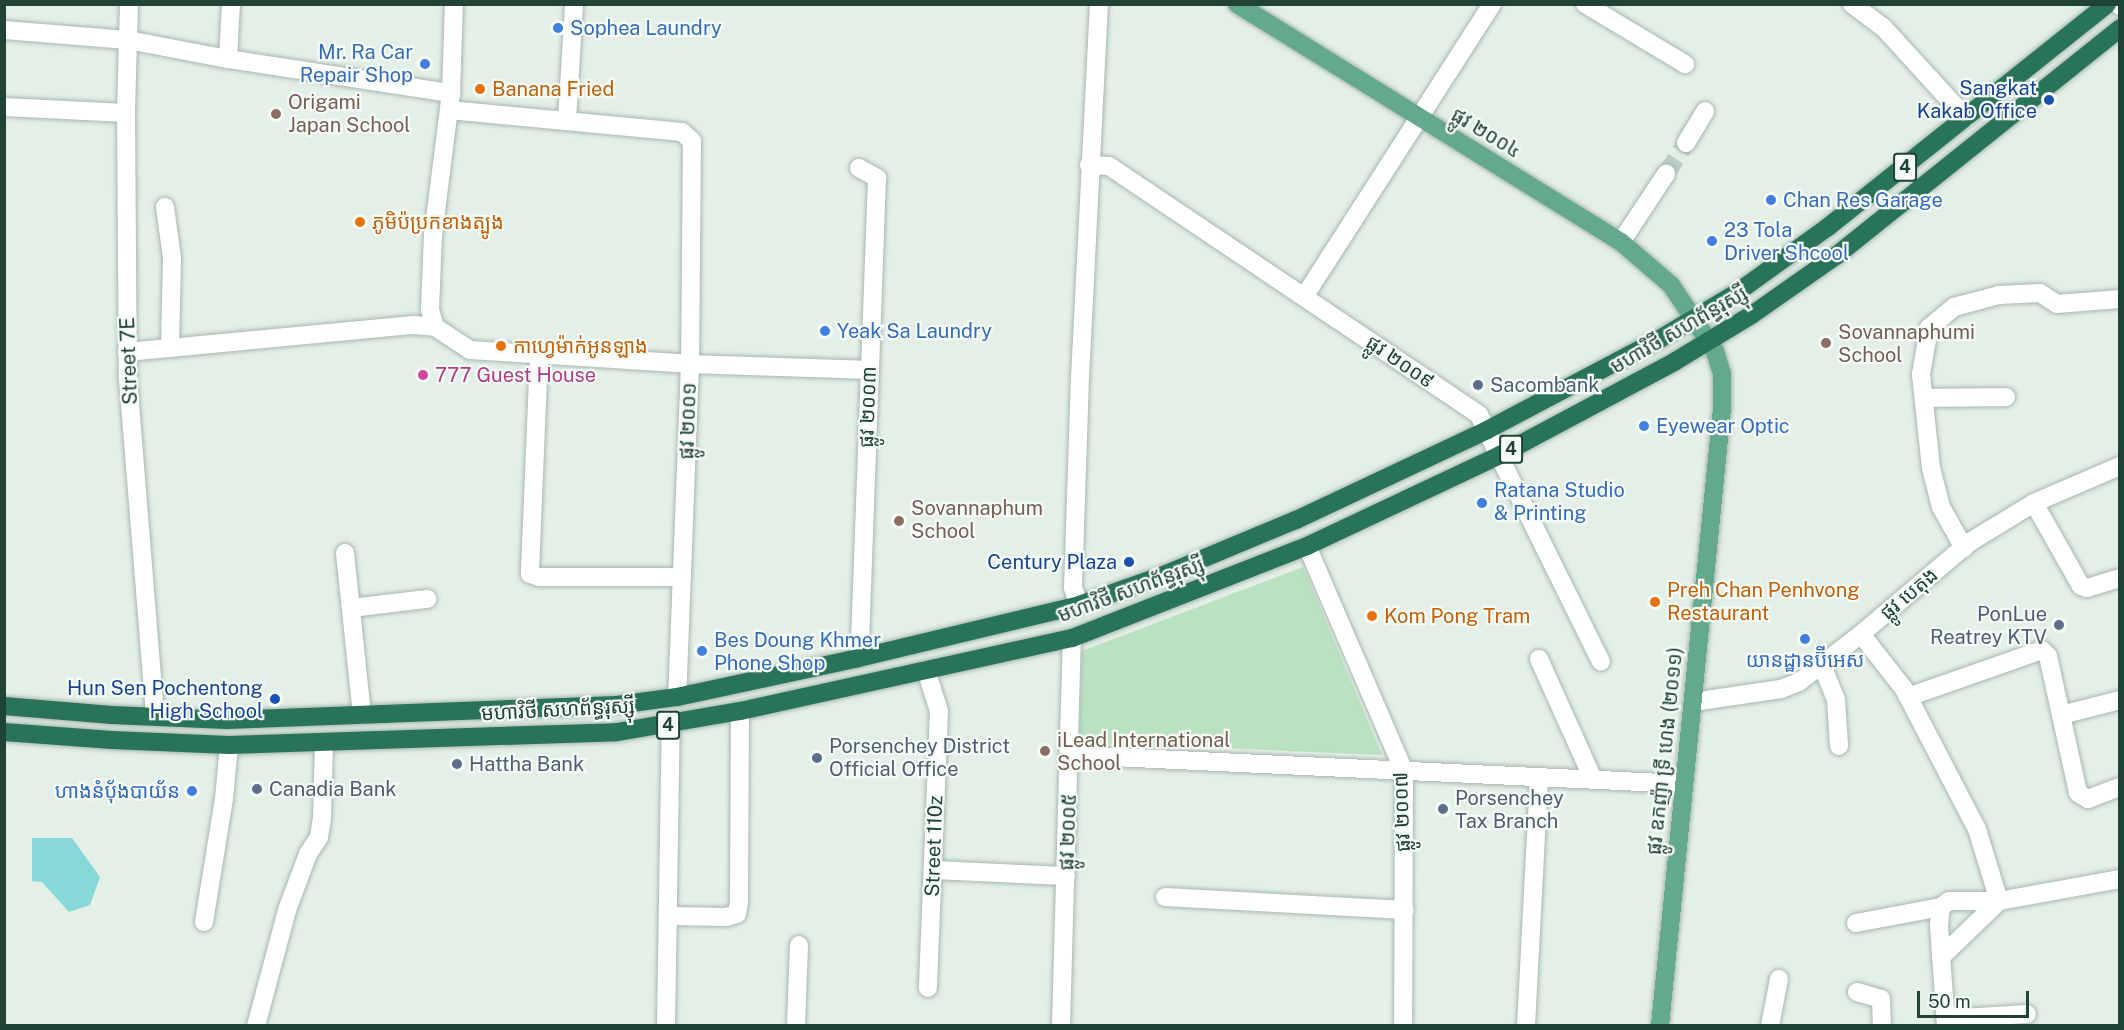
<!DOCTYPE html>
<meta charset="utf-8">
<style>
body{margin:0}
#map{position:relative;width:2124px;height:1030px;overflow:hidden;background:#e4efe8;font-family:"Public Sans","Noto Sans Khmer",sans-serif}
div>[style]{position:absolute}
.green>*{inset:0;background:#bbe2c0}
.water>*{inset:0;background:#87d8d9}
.minor-tunnel>*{height:18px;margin-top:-9px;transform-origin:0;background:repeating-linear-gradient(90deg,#bdcdc4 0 18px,transparent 0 27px)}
.roads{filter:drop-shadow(0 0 2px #a6b8af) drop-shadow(0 0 2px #a6b8af)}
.minor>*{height:18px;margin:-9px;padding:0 9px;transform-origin:9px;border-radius:9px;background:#fff}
.major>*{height:18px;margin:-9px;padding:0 9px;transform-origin:9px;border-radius:9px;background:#64a98d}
.highway>*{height:18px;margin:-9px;padding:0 9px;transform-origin:9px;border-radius:9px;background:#297359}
.dots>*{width:16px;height:16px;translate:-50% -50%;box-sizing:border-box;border:3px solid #f5fbf7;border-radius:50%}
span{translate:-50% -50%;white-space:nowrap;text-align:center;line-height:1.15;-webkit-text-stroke:4.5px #f5fbf7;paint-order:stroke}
.shield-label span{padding:2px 4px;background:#f5fbf7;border:2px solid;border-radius:4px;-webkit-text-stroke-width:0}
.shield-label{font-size:18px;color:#214335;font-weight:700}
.shop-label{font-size:20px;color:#366cbe}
.left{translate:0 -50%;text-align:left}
.right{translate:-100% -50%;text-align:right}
.food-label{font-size:20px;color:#c56008}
.transit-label{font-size:20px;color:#164399}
.education-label{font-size:20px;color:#785e54}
.street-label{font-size:20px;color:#214335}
.hotel-label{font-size:20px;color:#b23c85}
.service-label{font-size:20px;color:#4e5e75}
.frame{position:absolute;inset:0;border:6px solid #214335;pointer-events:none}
.scale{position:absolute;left:1917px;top:991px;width:112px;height:27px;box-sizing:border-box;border:3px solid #214335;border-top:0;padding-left:8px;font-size:18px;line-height:21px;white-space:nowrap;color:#214335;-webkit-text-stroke:4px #f5fbf7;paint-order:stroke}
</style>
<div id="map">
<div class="green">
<div style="clip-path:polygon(1303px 567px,1382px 755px,1079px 742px,1082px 651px)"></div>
</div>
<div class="water">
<div style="clip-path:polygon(32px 838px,72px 838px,100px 877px,90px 905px,69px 912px,42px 882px,32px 881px)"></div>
</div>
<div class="minor-tunnel">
<div style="left:1666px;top:174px;width:37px;rotate:-57deg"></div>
</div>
<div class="roads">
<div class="minor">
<div style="left:129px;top:4px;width:109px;rotate:91.6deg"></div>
<div style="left:126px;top:113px;width:266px;rotate:89.6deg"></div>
<div style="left:128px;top:379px;width:339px;rotate:85.4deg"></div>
<div style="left:1585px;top:4px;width:117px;rotate:31deg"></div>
<div style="left:1852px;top:4px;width:39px;rotate:37deg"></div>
<div style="left:1883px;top:27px;width:123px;rotate:47.6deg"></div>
<div style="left:2118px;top:4px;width:3px;rotate:45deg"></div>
<div style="left:4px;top:30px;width:124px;rotate:4.6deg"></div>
<div style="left:128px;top:40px;width:102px;rotate:10.8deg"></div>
<div style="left:228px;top:59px;width:226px;rotate:8.7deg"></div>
<div style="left:228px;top:59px;width:55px;rotate:-86.9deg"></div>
<div style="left:4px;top:107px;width:122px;rotate:2.8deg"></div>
<div style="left:449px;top:110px;width:234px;rotate:5.4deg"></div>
<div style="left:682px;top:132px;width:13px;rotate:42deg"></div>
<div style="left:692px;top:141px;width:223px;rotate:90.5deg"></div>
<div style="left:690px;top:364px;width:333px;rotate:92.2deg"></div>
<div style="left:567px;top:120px;width:116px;rotate:-86.5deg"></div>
<div style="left:1686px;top:143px;width:37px;rotate:-59deg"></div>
<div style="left:1089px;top:165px;width:20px;rotate:3deg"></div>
<div style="left:1109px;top:166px;width:446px;rotate:33.9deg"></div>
<div style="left:1479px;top:415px;width:275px;rotate:63.7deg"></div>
<div style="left:859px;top:168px;width:21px;rotate:29deg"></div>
<div style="left:877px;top:178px;width:480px;rotate:92.1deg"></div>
<div style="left:165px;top:207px;width:51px;rotate:82.2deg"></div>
<div style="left:172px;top:258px;width:90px;rotate:91.3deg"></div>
<div style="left:1621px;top:242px;width:82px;rotate:-56.5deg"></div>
<div style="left:1304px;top:297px;width:348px;rotate:-57.3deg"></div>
<div style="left:435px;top:327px;width:19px;rotate:-106deg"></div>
<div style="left:430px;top:309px;width:74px;rotate:-87.7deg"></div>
<div style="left:433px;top:235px;width:143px;rotate:-82.8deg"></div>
<div style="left:451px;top:93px;width:89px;rotate:-88.1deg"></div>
<div style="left:127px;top:352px;width:288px;rotate:-5.4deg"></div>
<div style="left:414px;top:325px;width:21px;rotate:5deg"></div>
<div style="left:435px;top:327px;width:42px;rotate:33.3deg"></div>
<div style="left:470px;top:350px;width:220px;rotate:3.6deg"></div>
<div style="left:690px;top:364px;width:180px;rotate:1.9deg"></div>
<div style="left:539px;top:355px;width:219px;rotate:92.4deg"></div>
<div style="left:530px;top:574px;width:9px;rotate:18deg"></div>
<div style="left:539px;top:577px;width:143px"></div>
<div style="left:1924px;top:398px;width:82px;rotate:-0.7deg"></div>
<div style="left:2034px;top:503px;width:95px;rotate:60.5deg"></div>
<div style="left:2081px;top:586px;width:6px;rotate:18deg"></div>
<div style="left:2087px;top:588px;width:34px;rotate:-17deg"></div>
<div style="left:1307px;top:546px;width:245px;rotate:66.7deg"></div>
<div style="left:1404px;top:771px;width:255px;rotate:90.2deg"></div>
<div style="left:1964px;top:548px;width:47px;rotate:-119.3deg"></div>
<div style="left:1941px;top:507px;width:40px;rotate:-104.4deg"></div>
<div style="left:1931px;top:468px;width:95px;rotate:-96.1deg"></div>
<div style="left:1921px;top:374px;width:47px;rotate:-80.1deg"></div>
<div style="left:1929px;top:328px;width:33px;rotate:-40deg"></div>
<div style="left:1954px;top:307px;width:47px;rotate:-14.9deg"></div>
<div style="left:1999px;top:295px;width:41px;rotate:-2.8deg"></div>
<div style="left:2040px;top:293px;width:20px;rotate:33deg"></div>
<div style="left:2057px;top:304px;width:63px;rotate:-4.5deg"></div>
<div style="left:345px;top:553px;width:163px;rotate:84deg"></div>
<div style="left:1079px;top:605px;width:18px;rotate:-109deg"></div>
<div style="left:1073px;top:588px;width:210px;rotate:-88.1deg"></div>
<div style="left:1080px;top:378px;width:374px;rotate:-87.1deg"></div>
<div style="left:351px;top:608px;width:77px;rotate:-6.8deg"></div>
<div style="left:1861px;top:634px;width:70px;rotate:52deg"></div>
<div style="left:1904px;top:689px;width:158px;rotate:62.5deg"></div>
<div style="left:1977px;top:829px;width:75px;rotate:73deg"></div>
<div style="left:1539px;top:659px;width:132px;rotate:65.8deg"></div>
<div style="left:1822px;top:665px;width:37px;rotate:68deg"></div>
<div style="left:1836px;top:699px;width:47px;rotate:86.3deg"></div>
<div style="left:926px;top:670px;width:43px;rotate:72.4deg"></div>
<div style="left:939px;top:711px;width:277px;rotate:92.3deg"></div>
<div style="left:1908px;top:697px;width:142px;rotate:-19.3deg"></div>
<div style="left:2042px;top:650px;width:8px;rotate:45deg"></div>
<div style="left:2048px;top:656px;width:140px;rotate:77.6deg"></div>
<div style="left:2078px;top:793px;width:12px;rotate:31deg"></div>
<div style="left:2088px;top:799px;width:34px;rotate:-21deg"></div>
<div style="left:1693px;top:702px;width:89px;rotate:-8.4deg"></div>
<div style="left:1781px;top:689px;width:19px;rotate:-21deg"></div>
<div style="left:1799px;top:682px;width:78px;rotate:-37.7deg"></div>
<div style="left:1861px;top:634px;width:143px;rotate:-40.2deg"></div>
<div style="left:1970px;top:542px;width:75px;rotate:-31.4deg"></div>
<div style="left:2034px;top:503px;width:94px;rotate:-23.3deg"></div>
<div style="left:2061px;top:715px;width:61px;rotate:-14.3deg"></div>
<div style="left:1071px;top:755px;width:614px;rotate:2.71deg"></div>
<div style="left:933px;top:870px;width:133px;rotate:2.6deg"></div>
<div style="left:1165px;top:897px;width:240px;rotate:3.1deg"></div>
<div style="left:668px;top:916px;width:58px;rotate:1deg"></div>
<div style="left:726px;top:917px;width:11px;rotate:-15deg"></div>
<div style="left:737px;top:914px;width:12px;rotate:-81deg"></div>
<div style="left:739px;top:902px;width:191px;rotate:-89.7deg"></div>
<div style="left:204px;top:922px;width:125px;rotate:-80.8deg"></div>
<div style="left:224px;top:799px;width:54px;rotate:-84.7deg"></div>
<div style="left:1856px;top:923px;width:86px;rotate:-10.7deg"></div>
<div style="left:1941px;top:957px;width:81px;rotate:-44deg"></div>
<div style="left:1857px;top:992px;width:25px;rotate:16deg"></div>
<div style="left:1881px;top:999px;width:27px;rotate:88deg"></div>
<div style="left:1946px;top:1019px;width:81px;rotate:-3.5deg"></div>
<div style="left:256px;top:1026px;width:120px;rotate:-75deg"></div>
<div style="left:287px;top:910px;width:60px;rotate:-69.4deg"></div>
<div style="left:308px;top:854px;width:20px;rotate:-57deg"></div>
<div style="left:319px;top:837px;width:18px;rotate:-81deg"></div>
<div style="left:322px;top:819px;width:76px;rotate:-88.5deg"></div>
<div style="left:666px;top:1026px;width:302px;rotate:-89.1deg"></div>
<div style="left:796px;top:1026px;width:81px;rotate:-87.9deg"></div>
<div style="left:1061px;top:1026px;width:388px;rotate:-88.4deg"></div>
<div style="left:1526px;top:1026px;width:249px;rotate:-87deg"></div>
<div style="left:1770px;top:1026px;width:48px;rotate:-79.2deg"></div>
<div style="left:1946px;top:1026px;width:101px;rotate:-94deg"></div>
<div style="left:1939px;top:925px;width:18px;rotate:-84deg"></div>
<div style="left:1941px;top:907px;width:10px;rotate:-37deg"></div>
<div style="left:1949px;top:901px;width:50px"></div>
<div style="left:1999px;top:901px;width:123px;rotate:-10.3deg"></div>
</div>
<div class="major">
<div style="left:1237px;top:4px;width:452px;rotate:31.8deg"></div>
<div style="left:1621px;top:242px;width:66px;rotate:40.7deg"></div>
<div style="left:1671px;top:285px;width:79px;rotate:56.3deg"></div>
<div style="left:1715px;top:351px;width:24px;rotate:73deg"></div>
<div style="left:1722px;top:374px;width:35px;rotate:90deg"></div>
<div style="left:1722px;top:409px;width:620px;rotate:95.74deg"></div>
</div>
<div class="highway">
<div style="left:4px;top:706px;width:108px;rotate:4.8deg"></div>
<div style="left:112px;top:715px;width:115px;rotate:2.5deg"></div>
<div style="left:227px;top:720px;width:390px;rotate:-2.2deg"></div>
<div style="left:617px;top:705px;width:61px;rotate:-7.6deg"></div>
<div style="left:677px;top:697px;width:186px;rotate:-12.1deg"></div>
<div style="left:859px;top:658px;width:226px;rotate:-13.5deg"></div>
<div style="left:1079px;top:605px;width:92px;rotate:-19.6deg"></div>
<div style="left:1166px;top:574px;width:141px;rotate:-22.6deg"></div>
<div style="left:1296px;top:520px;width:211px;rotate:-25.2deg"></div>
<div style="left:1487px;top:430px;width:193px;rotate:-27.8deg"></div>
<div style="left:1658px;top:340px;width:90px;rotate:-30.9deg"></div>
<div style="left:1735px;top:294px;width:115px;rotate:-35.8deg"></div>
<div style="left:1828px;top:227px;width:357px;rotate:-38.6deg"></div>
<div style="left:4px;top:732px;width:108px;rotate:4.2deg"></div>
<div style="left:112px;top:740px;width:117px;rotate:2.4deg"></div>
<div style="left:229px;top:745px;width:388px;rotate:-1.9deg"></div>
<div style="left:617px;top:732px;width:125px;rotate:-9.7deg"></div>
<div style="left:740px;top:711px;width:340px;rotate:-12.4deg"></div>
<div style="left:1072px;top:638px;width:252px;rotate:-21.4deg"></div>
<div style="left:1307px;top:546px;width:213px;rotate:-25.2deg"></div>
<div style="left:1500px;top:455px;width:197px;rotate:-28.1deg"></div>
<div style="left:1674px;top:362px;width:92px;rotate:-31.3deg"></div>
<div style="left:1753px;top:314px;width:103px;rotate:-35.1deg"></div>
<div style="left:1837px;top:255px;width:363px;rotate:-38.7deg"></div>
</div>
</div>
<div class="dots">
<div style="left:558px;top:28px;background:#3f7fe0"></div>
<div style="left:425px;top:64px;background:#3f7fe0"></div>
<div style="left:480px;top:89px;background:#e8710a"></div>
<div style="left:2049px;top:100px;background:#1a4fb4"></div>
<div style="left:276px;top:114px;background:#8d6e63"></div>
<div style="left:1771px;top:200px;background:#3f7fe0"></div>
<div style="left:360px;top:222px;background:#e8710a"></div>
<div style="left:1712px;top:241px;background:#3f7fe0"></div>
<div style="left:825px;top:331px;background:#3f7fe0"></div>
<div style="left:1826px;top:343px;background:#8d6e63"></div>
<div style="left:501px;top:346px;background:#e8710a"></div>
<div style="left:423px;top:375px;background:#d1479c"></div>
<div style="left:1478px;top:385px;background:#5c6f8a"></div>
<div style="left:1644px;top:426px;background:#3f7fe0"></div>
<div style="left:1482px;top:503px;background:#3f7fe0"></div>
<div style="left:899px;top:521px;background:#8d6e63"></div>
<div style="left:1129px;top:562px;background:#1a4fb4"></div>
<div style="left:1655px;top:602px;background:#e8710a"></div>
<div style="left:1372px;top:616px;background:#e8710a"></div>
<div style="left:2059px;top:625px;background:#5c6f8a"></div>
<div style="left:1805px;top:639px;background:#3f7fe0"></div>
<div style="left:702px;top:651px;background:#3f7fe0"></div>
<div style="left:275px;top:699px;background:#1a4fb4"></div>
<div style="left:1045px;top:751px;background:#8d6e63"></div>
<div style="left:817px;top:758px;background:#5c6f8a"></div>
<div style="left:457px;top:764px;background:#5c6f8a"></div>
<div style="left:257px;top:789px;background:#5c6f8a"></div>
<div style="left:192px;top:791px;background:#3f7fe0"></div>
<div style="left:1443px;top:809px;background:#5c6f8a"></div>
</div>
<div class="shield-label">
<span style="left:1905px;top:167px">4</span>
<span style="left:1511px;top:449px">4</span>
<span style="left:668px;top:725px">4</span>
</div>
<div class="shop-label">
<span class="left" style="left:570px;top:28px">Sophea Laundry</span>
<span class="right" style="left:413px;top:64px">Mr. Ra Car<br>Repair Shop</span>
<span class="left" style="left:1783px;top:200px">Chan Res Garage</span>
<span class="left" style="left:1724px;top:242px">23 Tola<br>Driver Shcool</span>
<span class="left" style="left:837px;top:331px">Yeak Sa Laundry</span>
<span class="left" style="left:1656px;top:426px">Eyewear Optic</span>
<span class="left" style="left:1494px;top:502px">Ratana Studio<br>&amp; Printing</span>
<span class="left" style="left:714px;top:652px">Bes Doung Khmer<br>Phone Shop</span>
<span style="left:1805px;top:660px">យានដ្ឋានប៊ីអេស</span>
<span class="right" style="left:180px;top:791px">ហាងនំបុ័ងបាយ័ន</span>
</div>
<div class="food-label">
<span class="left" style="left:492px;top:89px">Banana Fried</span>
<span class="left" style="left:372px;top:222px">ភូមិប៉ប្រកខាងត្បូង</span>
<span class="left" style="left:513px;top:346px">កាហ្វេម៉ាក់អូនឡាង</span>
<span class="left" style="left:1667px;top:602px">Preh Chan Penhvong<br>Restaurant</span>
<span class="left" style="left:1384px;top:616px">Kom Pong Tram</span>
</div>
<div class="transit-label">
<span class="right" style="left:2037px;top:100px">Sangkat<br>Kakab Office</span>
<span class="right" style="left:1117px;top:562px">Century Plaza</span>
<span class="right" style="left:263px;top:700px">Hun Sen Pochentong<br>High School</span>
</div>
<div class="education-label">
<span class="left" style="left:288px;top:114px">Origami<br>Japan School</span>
<span class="left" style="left:1838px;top:344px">Sovannaphumi<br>School</span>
<span class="left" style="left:911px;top:520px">Sovannaphum<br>School</span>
<span class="left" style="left:1057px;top:752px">iLead International<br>School</span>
</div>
<div class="street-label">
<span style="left:1486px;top:133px;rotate:31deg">ផ្លូវ ២០០៤</span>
<span style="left:1679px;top:330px;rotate:-30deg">មហាវិថី សហព័ន្ធរុស្ស៊ី</span>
<span style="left:129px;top:361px;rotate:-92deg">Street 7E</span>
<span style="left:1400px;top:362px;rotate:34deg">ផ្លូវ ២០០៩</span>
<span style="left:868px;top:407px;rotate:-88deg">ផ្លូវ ២០០៣</span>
<span style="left:688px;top:421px;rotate:-88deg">ផ្លូវ ២០០១</span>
<span style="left:1131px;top:590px;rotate:-20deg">មហាវិថី សហព័ន្ធរុស្ស៊ី</span>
<span style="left:1909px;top:594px;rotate:-40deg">ផ្លូវ បេតុង</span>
<span style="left:558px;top:710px;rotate:-3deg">មហាវិថី សហព័ន្ធរុស្ស៊ី</span>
<span style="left:1665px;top:751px;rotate:-84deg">ផ្លូវ ឧកញ៉ា ទ្រី ហេង (២០១១)</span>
<span style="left:1402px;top:812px;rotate:-92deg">ផ្លូវ ២០០៧</span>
<span style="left:1068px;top:832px;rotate:-88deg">ផ្លូវ ២០០៥</span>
<span style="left:934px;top:846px;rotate:-88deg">Street 110z</span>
</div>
<div class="hotel-label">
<span class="left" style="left:435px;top:375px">777 Guest House</span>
</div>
<div class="service-label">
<span class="left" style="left:1490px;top:385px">Sacombank</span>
<span class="right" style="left:2047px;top:626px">PonLue<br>Reatrey KTV</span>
<span class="left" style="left:829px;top:758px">Porsenchey District<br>Official Office</span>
<span class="left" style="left:469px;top:764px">Hattha Bank</span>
<span class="left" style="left:269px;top:789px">Canadia Bank</span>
<span class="left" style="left:1455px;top:810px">Porsenchey<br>Tax Branch</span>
</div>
<div class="frame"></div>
<div class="scale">50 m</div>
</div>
